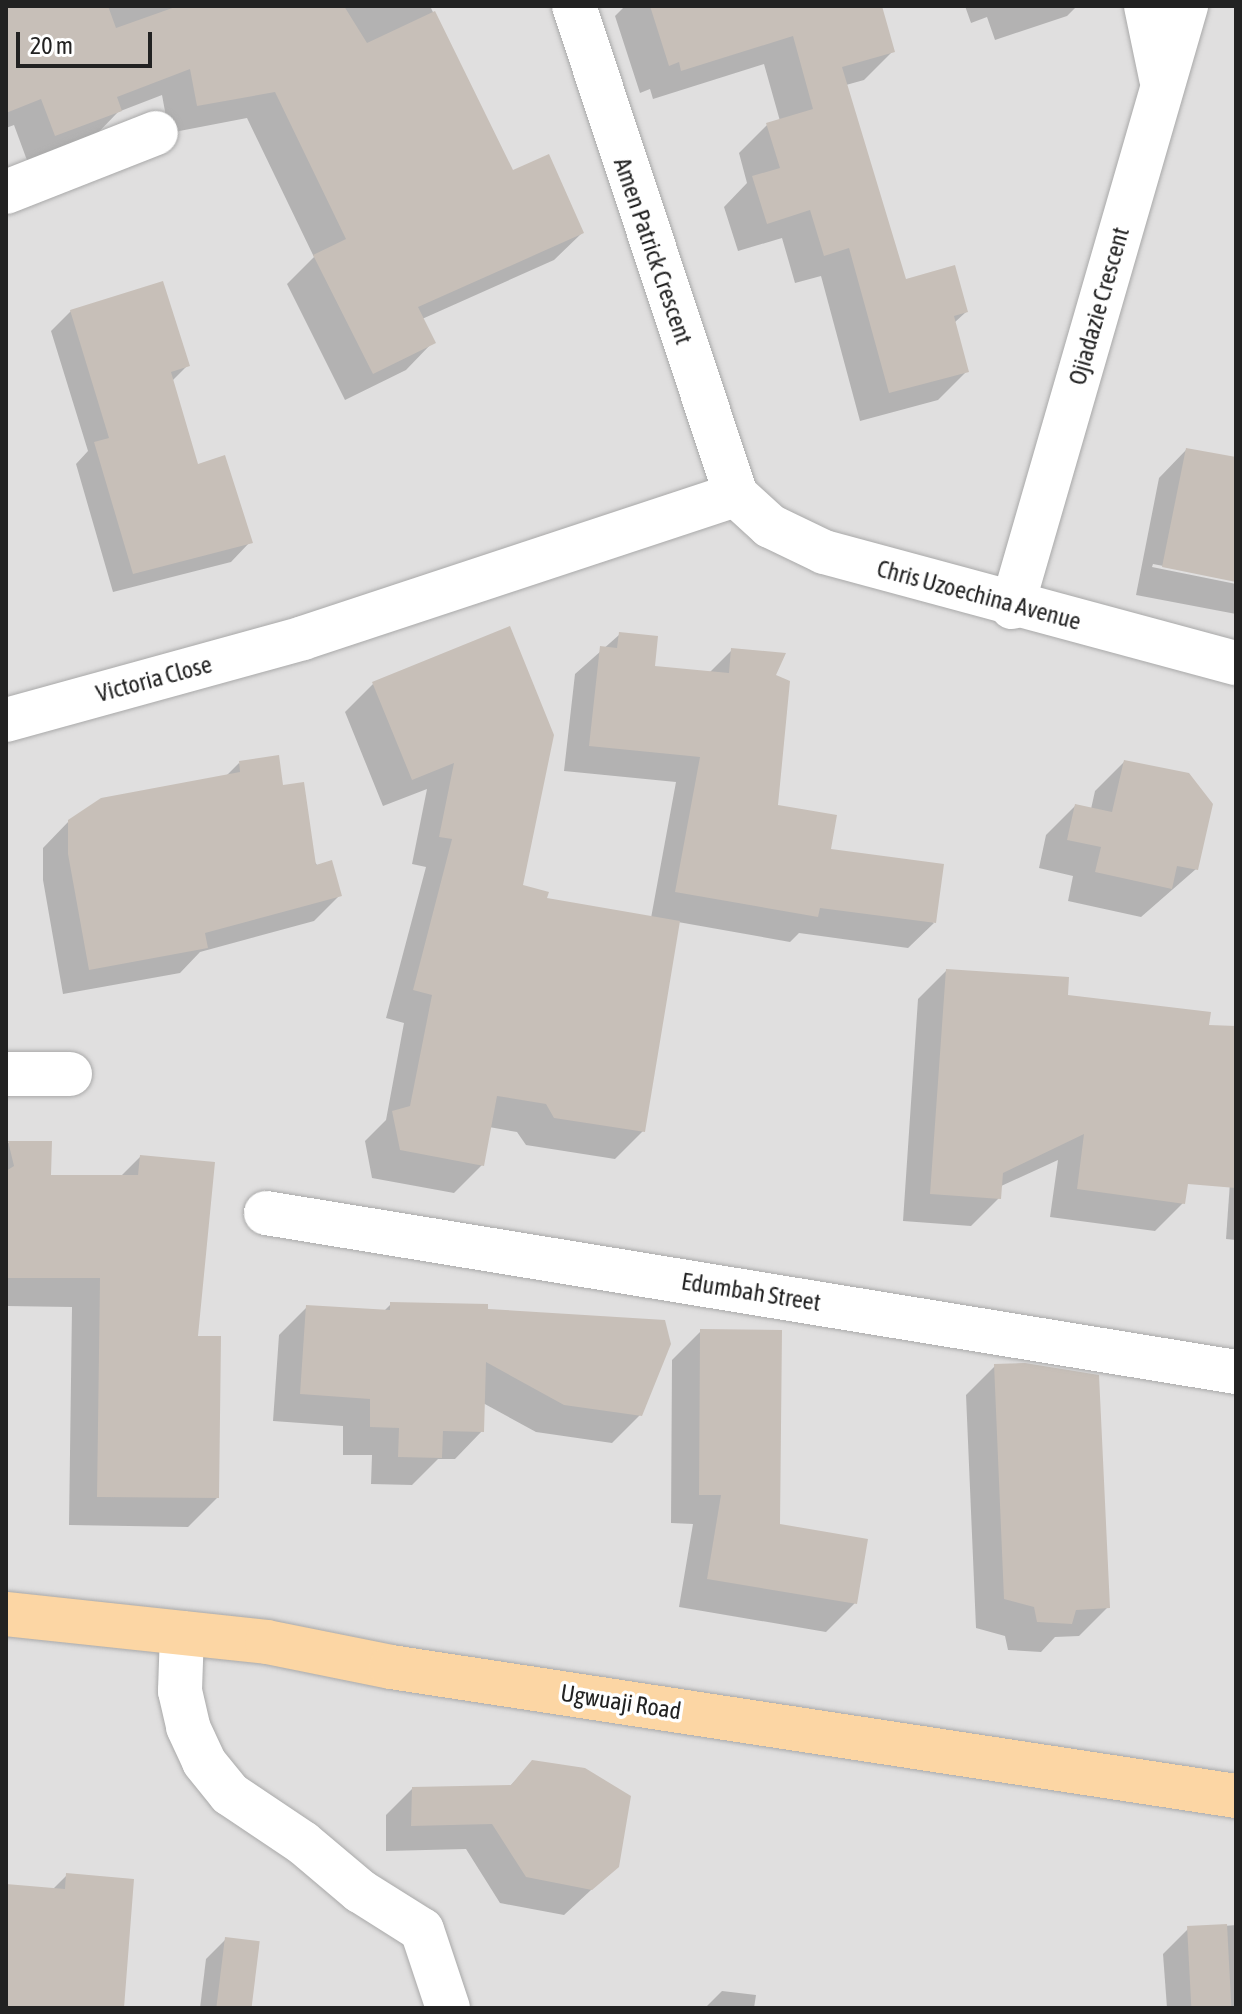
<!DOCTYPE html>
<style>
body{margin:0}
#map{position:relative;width:1242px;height:2014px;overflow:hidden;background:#f2efe9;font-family:"Asap Condensed",sans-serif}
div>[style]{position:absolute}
.residential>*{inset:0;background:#e0dfdf;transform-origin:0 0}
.shadow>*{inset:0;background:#0003}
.building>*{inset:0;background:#c7bfb8;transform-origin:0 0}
.roads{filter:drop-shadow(0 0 2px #a9a9a9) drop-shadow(0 0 2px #a9a9a9)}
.minor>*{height:44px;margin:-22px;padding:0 22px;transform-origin:22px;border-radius:22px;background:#fff}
.major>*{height:44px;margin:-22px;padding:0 22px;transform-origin:22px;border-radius:22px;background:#fcd6a4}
span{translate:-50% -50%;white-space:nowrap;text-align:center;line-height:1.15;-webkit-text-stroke:7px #fff;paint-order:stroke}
.street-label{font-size:24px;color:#222}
.frame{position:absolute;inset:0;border:8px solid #222;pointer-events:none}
.scale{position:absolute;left:16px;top:32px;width:136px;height:36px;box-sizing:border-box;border:4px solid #222;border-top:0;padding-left:10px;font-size:24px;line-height:28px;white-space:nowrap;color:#222;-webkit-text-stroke:6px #fff;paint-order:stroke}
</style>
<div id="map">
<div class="residential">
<div style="left:6px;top:6px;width:1230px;height:2002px"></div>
</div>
<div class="shadow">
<div style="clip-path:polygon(6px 6px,430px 6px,512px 173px,582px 233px,554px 260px,422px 319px,433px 342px,406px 370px,345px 400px,287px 284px,314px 257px,247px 118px,169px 133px,162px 95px,118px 112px,92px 139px,28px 163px,14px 125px,6px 128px)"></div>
<div style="clip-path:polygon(625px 6px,880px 6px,893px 51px,864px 80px,846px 85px,905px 281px,966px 312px,954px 323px,967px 371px,938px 400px,860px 421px,821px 276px,795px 283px,782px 238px,738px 251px,724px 207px,747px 183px,739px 153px,768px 124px,780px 121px,764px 64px,653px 99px,650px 89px,640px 93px,615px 16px)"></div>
<div style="clip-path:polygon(965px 6px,1077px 6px,1067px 16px,995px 40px,987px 17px,971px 23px)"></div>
<div style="clip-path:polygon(71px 311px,188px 365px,172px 381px,196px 466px,250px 542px,231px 562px,113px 592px,76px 464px,88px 451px,51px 331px)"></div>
<div style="clip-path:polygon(1186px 450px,1236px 459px,1236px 580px,1153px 564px,1152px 567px,1236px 584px,1236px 614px,1136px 595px,1159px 478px)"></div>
<div style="clip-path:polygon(509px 629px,521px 887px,544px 900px,651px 918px,676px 782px,564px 771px,575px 674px,619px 635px,653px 667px,709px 673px,732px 650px,773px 676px,776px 806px,828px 851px,934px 923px,908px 948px,799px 933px,790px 942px,678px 922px,643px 1131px,615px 1159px,526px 1145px,517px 1132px,489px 1127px,482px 1165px,454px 1193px,372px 1178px,365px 1141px,386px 1120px,404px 1023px,386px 1018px,426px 867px,412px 864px,427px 789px,383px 806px,345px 712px,373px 684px)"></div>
<div style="clip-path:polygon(1124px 762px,1196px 869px,1141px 917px,1068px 901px,1073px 876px,1039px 868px,1046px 835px,1075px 806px,1091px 809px,1095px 791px)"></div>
<div style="clip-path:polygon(239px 763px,340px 895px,314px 921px,200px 952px,180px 973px,63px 994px,43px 880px,43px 848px,69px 821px,225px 777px)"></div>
<div style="clip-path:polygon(946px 971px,1066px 996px,1183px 1203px,1155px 1231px,1050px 1217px,1058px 1160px,999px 1187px,999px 1198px,971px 1226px,903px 1221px,918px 999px)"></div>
<div style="clip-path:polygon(1236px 1097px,1236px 1240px,1226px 1239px)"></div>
<div style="clip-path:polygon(8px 1143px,50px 1143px,49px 1177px,120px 1177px,140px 1157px,196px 1338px,217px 1498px,188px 1527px,69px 1525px,72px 1307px,6px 1306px)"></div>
<div style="clip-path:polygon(391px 1304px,486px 1311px,640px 1415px,612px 1443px,536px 1432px,483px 1403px,482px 1431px,455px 1459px,438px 1459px,412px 1485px,371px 1484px,372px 1455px,343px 1455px,343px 1426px,273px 1421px,279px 1335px,307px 1307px,383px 1312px)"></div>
<div style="clip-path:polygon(701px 1331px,778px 1526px,855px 1603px,826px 1632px,679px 1607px,693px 1524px,671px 1523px,672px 1360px)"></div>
<div style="clip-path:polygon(995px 1366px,1108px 1607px,1079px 1636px,1055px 1637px,1041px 1652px,1008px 1650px,1005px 1636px,976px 1628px,966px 1395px)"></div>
<div style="clip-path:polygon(533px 1763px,617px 1866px,564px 1915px,500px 1903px,466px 1849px,386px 1851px,386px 1815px,412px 1789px,509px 1787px)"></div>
<div style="clip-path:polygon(67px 1875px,122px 2008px,6px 2008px,6px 1886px,52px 1890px)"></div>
<div style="clip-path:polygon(1236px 1925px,1236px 2008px,1167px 2008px,1163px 1954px,1188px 1929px)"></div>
<div style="clip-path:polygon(226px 1939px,250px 2008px,200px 2008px,206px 1959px)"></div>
<div style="clip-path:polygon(722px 1991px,756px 1995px,754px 2008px,705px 2008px)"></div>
</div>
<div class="building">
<div style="clip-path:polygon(6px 6px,108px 6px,116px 28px,178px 6px,344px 6px,367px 43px,435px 11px,513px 170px,549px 154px,584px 233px,418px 307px,436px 343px,373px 374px,313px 255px,346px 239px,275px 92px,197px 106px,190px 69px,117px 97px,122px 111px,55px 136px,41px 99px,6px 113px)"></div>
<div style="clip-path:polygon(650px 6px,882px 6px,895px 52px,842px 67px,906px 279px,955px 265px,968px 312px,954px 316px,969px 372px,889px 393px,849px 248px,824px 256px,810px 210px,767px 224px,752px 176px,780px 168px,766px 123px,813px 109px,793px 36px,681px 71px,679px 62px,669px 66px)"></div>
<div style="clip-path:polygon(163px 281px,190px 366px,171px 372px,198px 464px,225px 455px,253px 543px,133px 574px,94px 442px,109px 438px,70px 310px)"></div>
<div style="clip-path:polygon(1186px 448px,1236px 457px,1236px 582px,1162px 567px)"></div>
<div style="clip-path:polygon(510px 626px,554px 735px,523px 885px,549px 892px,547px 898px,680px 921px,645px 1132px,554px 1118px,546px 1104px,497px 1096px,484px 1166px,400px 1150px,392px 1111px,410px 1106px,432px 995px,413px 990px,452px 839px,439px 837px,454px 763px,412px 780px,372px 682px)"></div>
<div style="clip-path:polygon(619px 632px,658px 636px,655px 666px,729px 673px,731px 648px,786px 653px,776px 675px,790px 681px,778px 805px,837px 815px,831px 849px,944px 864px,936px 923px,820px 908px,818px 917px,675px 892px,700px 757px,589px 746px,600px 646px,617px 648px)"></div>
<div style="clip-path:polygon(279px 755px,283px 785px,304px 782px,316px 865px,332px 860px,342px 896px,205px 933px,208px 948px,89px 970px,68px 854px,68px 820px,101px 798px,240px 772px,239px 761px)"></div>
<div style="clip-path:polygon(1124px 760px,1189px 773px,1213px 804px,1198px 870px,1177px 866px,1172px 889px,1095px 872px,1101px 847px,1067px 840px,1075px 804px,1112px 812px)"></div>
<div style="clip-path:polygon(946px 969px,1069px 977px,1068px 995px,1211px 1012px,1209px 1025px,1236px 1026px,1236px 1188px,1188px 1184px,1185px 1204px,1077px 1189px,1084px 1134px,1003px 1173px,1001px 1199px,930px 1194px)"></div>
<div style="clip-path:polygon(8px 1141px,52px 1141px,51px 1175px,138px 1175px,140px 1155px,215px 1162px,198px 1336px,221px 1336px,219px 1498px,97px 1497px,100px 1278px,6px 1278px,6px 1171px,14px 1166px)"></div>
<div style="clip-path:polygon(390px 1302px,488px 1304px,488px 1309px,665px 1320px,671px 1344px,642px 1416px,564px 1405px,486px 1362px,484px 1432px,443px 1431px,442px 1458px,398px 1457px,399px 1428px,370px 1427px,370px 1399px,300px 1394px,306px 1305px,390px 1310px)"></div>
<div style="clip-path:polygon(700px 1329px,782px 1330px,780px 1524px,868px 1539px,857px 1604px,707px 1579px,721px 1495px,699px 1495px)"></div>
<div style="clip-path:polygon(1025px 1363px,1099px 1375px,1110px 1608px,1076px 1610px,1072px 1624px,1037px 1622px,1034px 1607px,1004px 1599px,994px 1364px)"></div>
<div style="clip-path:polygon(532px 1760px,585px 1768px,631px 1796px,619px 1867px,592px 1890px,526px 1877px,492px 1824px,411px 1826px,412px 1787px,511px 1785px)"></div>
<div style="clip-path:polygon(66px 1873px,134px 1879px,124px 2008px,6px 2008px,6px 1884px,65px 1889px)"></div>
<div style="left:1227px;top:1924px;width:84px;height:40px;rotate:87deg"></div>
<div style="left:225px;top:1937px;width:35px;height:71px;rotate:7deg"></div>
</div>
<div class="roads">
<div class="minor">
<div style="left:574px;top:6px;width:515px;rotate:71.67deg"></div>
<div style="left:736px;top:495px;width:46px;rotate:42.4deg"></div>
<div style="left:770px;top:526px;width:60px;rotate:25.7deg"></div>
<div style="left:824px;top:552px;width:427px;rotate:15.1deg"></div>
<div style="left:1146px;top:6px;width:74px;rotate:78.2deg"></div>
<div style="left:6px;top:192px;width:161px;rotate:-21.5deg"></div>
<div style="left:1012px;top:607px;width:626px;rotate:-73.85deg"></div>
<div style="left:6px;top:720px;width:308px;rotate:-15.4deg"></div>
<div style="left:303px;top:638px;width:456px;rotate:-18.3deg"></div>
<div style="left:6px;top:1074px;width:64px"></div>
<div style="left:266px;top:1213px;width:983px;rotate:9.31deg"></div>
<div style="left:182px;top:1633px;width:58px;rotate:92deg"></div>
<div style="left:180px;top:1691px;width:37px;rotate:77deg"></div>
<div style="left:188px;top:1727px;width:38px;rotate:65deg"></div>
<div style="left:204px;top:1762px;width:41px;rotate:50.9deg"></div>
<div style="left:230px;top:1794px;width:88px;rotate:33.9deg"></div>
<div style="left:303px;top:1843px;width:75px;rotate:40.1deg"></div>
<div style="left:360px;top:1891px;width:73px;rotate:32.2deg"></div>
<div style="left:422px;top:1930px;width:82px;rotate:71.6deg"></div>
</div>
<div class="major">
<div style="left:6px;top:1614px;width:262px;rotate:6.1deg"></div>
<div style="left:267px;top:1642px;width:126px;rotate:11.4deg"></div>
<div style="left:391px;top:1667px;width:855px;rotate:8.68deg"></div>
</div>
</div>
<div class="street-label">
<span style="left:653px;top:251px;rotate:71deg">Amen Patrick Crescent</span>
<span style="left:1099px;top:306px;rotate:-74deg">Ojiadazie Crescent</span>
<span style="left:979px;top:595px;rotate:15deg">Chris Uzoechina Avenue</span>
<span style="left:154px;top:679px;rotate:-15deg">Victoria Close</span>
<span style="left:751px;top:1292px;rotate:9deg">Edumbah Street</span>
<span style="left:621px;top:1702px;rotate:9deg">Ugwuaji Road</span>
</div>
<div class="frame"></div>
<div class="scale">20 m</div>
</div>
